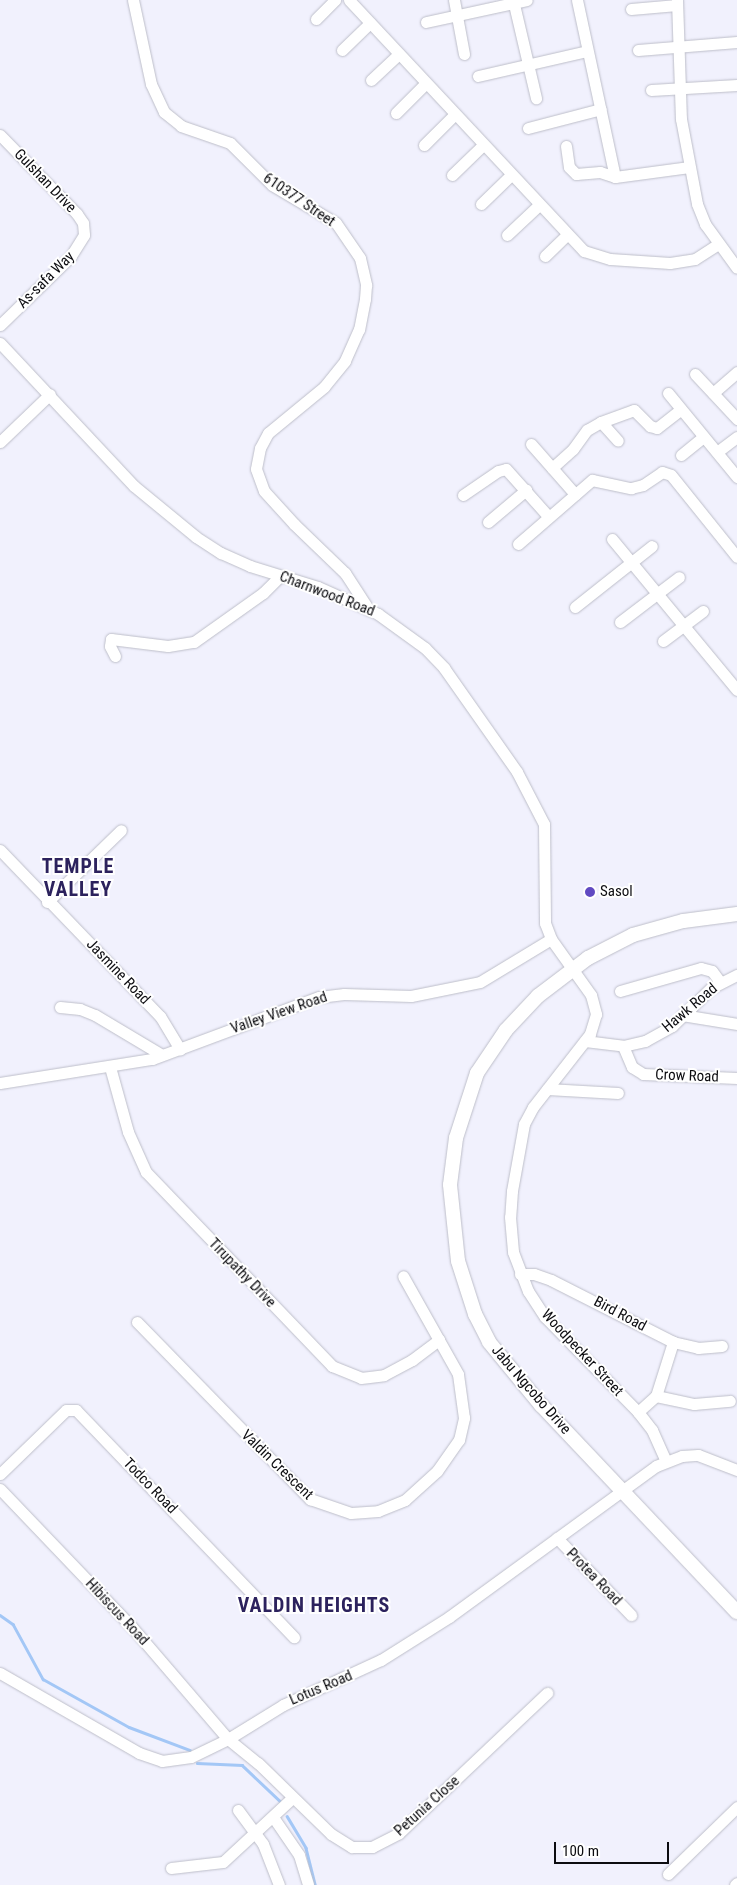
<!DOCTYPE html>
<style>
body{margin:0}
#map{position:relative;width:737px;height:1885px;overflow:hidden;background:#f1f1fd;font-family:"Roboto Condensed",sans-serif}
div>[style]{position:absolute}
.stream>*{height:2.5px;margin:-1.25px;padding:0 1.25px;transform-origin:1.25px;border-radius:1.25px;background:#a3c7f6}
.roads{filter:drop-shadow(0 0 1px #bdbec9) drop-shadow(0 0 1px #bdbec9)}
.minor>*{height:11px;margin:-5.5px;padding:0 5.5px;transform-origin:5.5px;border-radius:5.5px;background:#fff}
.major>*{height:14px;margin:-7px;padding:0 7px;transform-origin:7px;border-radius:7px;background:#fff}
.dots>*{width:14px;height:14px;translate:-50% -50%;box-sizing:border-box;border:2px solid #fff;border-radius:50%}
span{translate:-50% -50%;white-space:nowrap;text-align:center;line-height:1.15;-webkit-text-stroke:4px #fff;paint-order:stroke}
.street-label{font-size:15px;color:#0c0c10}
.poi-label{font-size:15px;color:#0c0c10}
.left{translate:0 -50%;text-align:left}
.district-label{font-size:20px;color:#2c225d;font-weight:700;letter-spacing:1px}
.scale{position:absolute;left:554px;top:1842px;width:115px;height:22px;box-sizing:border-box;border:2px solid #0c0c10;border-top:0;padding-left:6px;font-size:15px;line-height:18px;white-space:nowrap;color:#0c0c10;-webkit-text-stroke:4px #fff;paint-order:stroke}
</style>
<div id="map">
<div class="stream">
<div style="left:0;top:1615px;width:16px;rotate:35deg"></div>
<div style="left:13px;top:1624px;width:63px;rotate:61.4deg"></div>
<div style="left:43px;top:1679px;width:98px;rotate:29.2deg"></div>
<div style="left:129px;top:1727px;width:65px;rotate:20.7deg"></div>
<div style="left:197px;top:1763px;width:45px;rotate:2.5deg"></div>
<div style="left:242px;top:1765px;width:54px;rotate:43.5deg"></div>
<div style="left:287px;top:1816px;width:37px;rotate:59deg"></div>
<div style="left:306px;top:1848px;width:38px;rotate:76deg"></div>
</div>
<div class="roads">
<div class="minor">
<div style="left:133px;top:0;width:86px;rotate:77.9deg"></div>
<div style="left:151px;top:84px;width:31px;rotate:65deg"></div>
<div style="left:164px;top:112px;width:22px;rotate:39deg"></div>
<div style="left:181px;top:126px;width:52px;rotate:19.1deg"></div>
<div style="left:230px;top:143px;width:59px;rotate:45deg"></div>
<div style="left:272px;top:185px;width:74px;rotate:30.7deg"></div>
<div style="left:336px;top:223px;width:42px;rotate:55.6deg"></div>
<div style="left:360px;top:258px;width:28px;rotate:77deg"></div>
<div style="left:366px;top:285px;width:14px;rotate:94deg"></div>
<div style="left:365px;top:299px;width:31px;rotate:101deg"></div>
<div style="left:359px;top:329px;width:35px;rotate:114deg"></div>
<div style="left:345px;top:361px;width:33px;rotate:129deg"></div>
<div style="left:324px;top:387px;width:72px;rotate:140.6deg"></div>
<div style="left:268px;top:433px;width:17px;rotate:118deg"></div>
<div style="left:260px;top:448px;width:21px;rotate:101deg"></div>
<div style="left:256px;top:469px;width:23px;rotate:70deg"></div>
<div style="left:264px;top:491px;width:45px;rotate:47.7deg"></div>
<div style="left:294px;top:524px;width:71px;rotate:43.9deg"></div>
<div style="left:345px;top:573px;width:44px;rotate:57deg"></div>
<div style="left:349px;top:0;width:344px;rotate:46.9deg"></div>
<div style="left:584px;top:251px;width:27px;rotate:17deg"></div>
<div style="left:610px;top:259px;width:60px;rotate:3.8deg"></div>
<div style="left:670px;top:263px;width:25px;rotate:-9deg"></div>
<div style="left:695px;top:259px;width:27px;rotate:-33deg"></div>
<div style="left:454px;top:0;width:55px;rotate:79.5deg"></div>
<div style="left:513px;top:0;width:101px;rotate:76.8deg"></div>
<div style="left:577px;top:0;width:181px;rotate:77.9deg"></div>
<div style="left:677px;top:0;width:119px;rotate:88.1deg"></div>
<div style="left:681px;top:119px;width:86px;rotate:79.3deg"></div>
<div style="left:697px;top:204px;width:22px;rotate:68deg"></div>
<div style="left:705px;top:224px;width:54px;rotate:54deg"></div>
<div style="left:631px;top:9px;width:46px;rotate:-5deg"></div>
<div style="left:316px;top:19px;width:27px;rotate:-45deg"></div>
<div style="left:426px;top:22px;width:103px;rotate:-12.3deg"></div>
<div style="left:342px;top:50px;width:39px;rotate:-44deg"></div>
<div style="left:638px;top:50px;width:99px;rotate:-4.6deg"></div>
<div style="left:478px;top:76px;width:112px;rotate:-12.9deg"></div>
<div style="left:371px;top:80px;width:38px;rotate:-43deg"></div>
<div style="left:651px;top:90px;width:86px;rotate:-3.3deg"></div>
<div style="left:396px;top:113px;width:41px;rotate:-45deg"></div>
<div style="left:528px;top:128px;width:75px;rotate:-14.6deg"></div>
<div style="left:0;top:135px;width:110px;rotate:45.7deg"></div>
<div style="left:77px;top:214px;width:11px;rotate:56deg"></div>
<div style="left:83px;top:223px;width:12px;rotate:85deg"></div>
<div style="left:84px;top:235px;width:25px;rotate:122deg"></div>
<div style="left:71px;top:256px;width:99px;rotate:135.8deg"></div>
<div style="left:424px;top:145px;width:42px;rotate:-45deg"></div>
<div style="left:566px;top:146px;width:21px;rotate:82deg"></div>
<div style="left:569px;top:167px;width:10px;rotate:45deg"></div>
<div style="left:576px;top:174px;width:24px;rotate:-5deg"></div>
<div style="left:600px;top:172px;width:16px;rotate:18deg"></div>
<div style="left:615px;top:177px;width:75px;rotate:-7.7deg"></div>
<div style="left:452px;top:175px;width:43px;rotate:-44.1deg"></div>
<div style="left:481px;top:204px;width:42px;rotate:-44deg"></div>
<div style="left:507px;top:235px;width:44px;rotate:-43.2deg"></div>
<div style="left:545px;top:256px;width:30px;rotate:-44deg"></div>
<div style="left:0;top:343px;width:196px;rotate:46.9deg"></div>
<div style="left:134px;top:486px;width:80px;rotate:39.4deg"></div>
<div style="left:196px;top:537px;width:30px;rotate:33deg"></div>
<div style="left:221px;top:553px;width:32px;rotate:24deg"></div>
<div style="left:250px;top:566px;width:71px;rotate:17.2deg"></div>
<div style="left:318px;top:587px;width:66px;rotate:24.2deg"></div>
<div style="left:378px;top:614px;width:58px;rotate:35.9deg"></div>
<div style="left:425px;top:648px;width:28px;rotate:46deg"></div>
<div style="left:444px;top:668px;width:127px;rotate:54.9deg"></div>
<div style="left:517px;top:772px;width:59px;rotate:62.6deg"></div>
<div style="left:544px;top:824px;width:99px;rotate:89.4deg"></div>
<div style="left:545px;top:923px;width:17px;rotate:69deg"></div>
<div style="left:551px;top:939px;width:69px;rotate:54.5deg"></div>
<div style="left:591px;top:995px;width:20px;rotate:75deg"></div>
<div style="left:596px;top:1014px;width:21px;rotate:107deg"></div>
<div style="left:590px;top:1034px;width:93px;rotate:128deg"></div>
<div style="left:533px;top:1107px;width:19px;rotate:118deg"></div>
<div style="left:524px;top:1124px;width:68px;rotate:100.2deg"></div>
<div style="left:512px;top:1191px;width:26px;rotate:94deg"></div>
<div style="left:510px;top:1217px;width:35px;rotate:85deg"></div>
<div style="left:513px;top:1252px;width:42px;rotate:69deg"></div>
<div style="left:528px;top:1291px;width:31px;rotate:57deg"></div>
<div style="left:545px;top:1317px;width:133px;rotate:45.6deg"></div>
<div style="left:638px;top:1412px;width:23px;rotate:52deg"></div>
<div style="left:652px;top:1430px;width:34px;rotate:66deg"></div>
<div style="left:695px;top:374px;width:62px;rotate:47deg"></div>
<div style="left:668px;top:393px;width:109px;rotate:50.6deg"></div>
<div style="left:713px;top:393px;width:32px;rotate:-41deg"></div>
<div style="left:601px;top:422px;width:25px;rotate:48deg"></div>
<div style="left:0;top:442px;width:69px;rotate:-43.8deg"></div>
<div style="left:531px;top:444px;width:67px;rotate:48.7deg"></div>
<div style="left:717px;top:452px;width:25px;rotate:-37deg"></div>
<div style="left:681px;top:455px;width:28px;rotate:-39deg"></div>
<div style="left:552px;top:468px;width:28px;rotate:-42deg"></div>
<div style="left:573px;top:449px;width:24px;rotate:-54deg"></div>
<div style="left:587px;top:430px;width:16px;rotate:-30deg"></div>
<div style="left:601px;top:422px;width:35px;rotate:-20deg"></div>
<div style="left:634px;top:410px;width:23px;rotate:45deg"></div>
<div style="left:650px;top:426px;width:7px;rotate:16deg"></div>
<div style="left:657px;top:428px;width:29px;rotate:-38deg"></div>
<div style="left:463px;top:495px;width:42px;rotate:-34.4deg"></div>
<div style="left:498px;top:471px;width:8px;rotate:-14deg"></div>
<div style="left:506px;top:469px;width:63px;rotate:48.2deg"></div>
<div style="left:488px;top:522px;width:50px;rotate:-40.1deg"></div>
<div style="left:612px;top:539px;width:196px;rotate:50.4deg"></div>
<div style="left:518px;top:544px;width:98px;rotate:-40.9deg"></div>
<div style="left:592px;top:480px;width:40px;rotate:12deg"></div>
<div style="left:631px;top:488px;width:12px;rotate:-14deg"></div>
<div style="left:643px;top:485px;width:23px;rotate:-34deg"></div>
<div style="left:662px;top:472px;width:9px;rotate:18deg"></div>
<div style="left:671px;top:475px;width:105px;rotate:51.2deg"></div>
<div style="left:575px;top:607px;width:98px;rotate:-38.4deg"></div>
<div style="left:620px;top:622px;width:74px;rotate:-37.3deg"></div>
<div style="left:663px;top:641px;width:50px;rotate:-36.9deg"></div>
<div style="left:115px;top:656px;width:11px;rotate:-117deg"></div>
<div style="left:110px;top:646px;width:7px;rotate:-82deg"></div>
<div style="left:111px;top:639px;width:57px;rotate:7deg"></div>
<div style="left:168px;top:646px;width:26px;rotate:-9deg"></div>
<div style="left:194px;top:642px;width:85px;rotate:-35.4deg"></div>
<div style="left:263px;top:593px;width:24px;rotate:-45deg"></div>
<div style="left:0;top:850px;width:231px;rotate:46.1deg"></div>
<div style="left:160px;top:1016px;width:39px;rotate:59deg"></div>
<div style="left:47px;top:902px;width:103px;rotate:-44.2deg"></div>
<div style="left:620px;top:991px;width:84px;rotate:-15.9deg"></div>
<div style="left:701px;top:968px;width:11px;rotate:15deg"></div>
<div style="left:712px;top:971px;width:14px;rotate:54deg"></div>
<div style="left:60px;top:1007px;width:20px;rotate:6deg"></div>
<div style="left:80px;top:1009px;width:16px;rotate:22deg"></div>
<div style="left:95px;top:1015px;width:78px;rotate:30.8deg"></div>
<div style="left:682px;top:1015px;width:56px;rotate:9.3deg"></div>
<div style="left:585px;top:1041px;width:38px;rotate:7deg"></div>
<div style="left:623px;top:1046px;width:23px;rotate:-13deg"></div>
<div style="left:645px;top:1041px;width:31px;rotate:-29deg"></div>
<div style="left:672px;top:1026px;width:54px;rotate:-44.3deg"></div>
<div style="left:711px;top:988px;width:29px;rotate:-27deg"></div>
<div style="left:623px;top:1046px;width:23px;rotate:67deg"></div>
<div style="left:632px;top:1067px;width:13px;rotate:32deg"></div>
<div style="left:643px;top:1074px;width:94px;rotate:2.4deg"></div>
<div style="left:110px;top:1067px;width:67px;rotate:74.5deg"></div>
<div style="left:128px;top:1132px;width:44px;rotate:65.8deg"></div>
<div style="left:146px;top:1172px;width:269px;rotate:46.2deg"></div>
<div style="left:332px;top:1366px;width:31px;rotate:22deg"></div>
<div style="left:361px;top:1378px;width:23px;rotate:-7deg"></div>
<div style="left:384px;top:1375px;width:32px;rotate:-28deg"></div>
<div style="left:412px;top:1360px;width:34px;rotate:-37deg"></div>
<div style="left:0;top:1083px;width:154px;rotate:-9deg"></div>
<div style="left:152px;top:1059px;width:178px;rotate:-20.4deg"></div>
<div style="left:319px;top:997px;width:25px;rotate:-7deg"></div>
<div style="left:344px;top:994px;width:67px;rotate:1.7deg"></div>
<div style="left:411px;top:996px;width:70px;rotate:-11.5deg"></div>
<div style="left:480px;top:982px;width:83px;rotate:-31.2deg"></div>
<div style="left:547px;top:1089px;width:71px;rotate:3.2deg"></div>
<div style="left:520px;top:1274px;width:14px"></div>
<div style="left:534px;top:1274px;width:18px;rotate:19deg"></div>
<div style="left:551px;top:1280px;width:137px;rotate:26.9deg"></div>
<div style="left:673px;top:1342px;width:26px;rotate:13deg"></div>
<div style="left:698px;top:1348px;width:24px;rotate:-5deg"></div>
<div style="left:137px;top:1322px;width:248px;rotate:45.7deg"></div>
<div style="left:310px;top:1499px;width:43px;rotate:18.9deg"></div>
<div style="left:351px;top:1513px;width:27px;rotate:-4deg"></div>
<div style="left:378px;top:1511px;width:29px;rotate:-22deg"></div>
<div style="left:405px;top:1500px;width:43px;rotate:-42.2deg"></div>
<div style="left:437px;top:1471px;width:38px;rotate:-55deg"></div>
<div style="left:459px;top:1440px;width:23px;rotate:-77deg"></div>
<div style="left:464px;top:1418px;width:44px;rotate:-97.8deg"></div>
<div style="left:458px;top:1374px;width:112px;rotate:-119.3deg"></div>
<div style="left:656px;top:1396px;width:39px;rotate:12deg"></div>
<div style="left:694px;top:1404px;width:36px;rotate:-5deg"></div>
<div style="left:638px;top:1412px;width:24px;rotate:-42deg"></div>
<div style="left:656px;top:1396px;width:57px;rotate:-72.5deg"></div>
<div style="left:0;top:1474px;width:92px;rotate:-44.1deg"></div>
<div style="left:66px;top:1410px;width:10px"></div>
<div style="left:76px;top:1410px;width:315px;rotate:46.2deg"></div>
<div style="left:0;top:1489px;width:190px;rotate:46.3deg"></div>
<div style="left:131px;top:1626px;width:149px;rotate:49.4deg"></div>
<div style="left:228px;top:1739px;width:38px;rotate:39deg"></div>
<div style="left:258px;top:1763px;width:102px;rotate:44.2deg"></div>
<div style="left:331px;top:1834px;width:25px;rotate:32deg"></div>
<div style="left:352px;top:1847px;width:20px"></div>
<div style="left:372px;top:1847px;width:30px;rotate:-27deg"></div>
<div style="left:399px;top:1833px;width:204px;rotate:-43.4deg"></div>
<div style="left:557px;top:1538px;width:107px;rotate:46.1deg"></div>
<div style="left:0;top:1673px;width:160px;rotate:29.9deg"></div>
<div style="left:139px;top:1753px;width:24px;rotate:19deg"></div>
<div style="left:162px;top:1761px;width:29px;rotate:-8deg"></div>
<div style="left:191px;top:1757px;width:41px;rotate:-25.9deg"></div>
<div style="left:228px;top:1739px;width:65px;rotate:-31.7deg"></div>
<div style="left:283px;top:1705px;width:108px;rotate:-24.7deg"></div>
<div style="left:381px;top:1660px;width:80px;rotate:-32.3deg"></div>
<div style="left:449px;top:1617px;width:256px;rotate:-36.1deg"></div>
<div style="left:656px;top:1466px;width:28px;rotate:-21deg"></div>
<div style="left:682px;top:1456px;width:16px;rotate:-4deg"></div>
<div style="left:698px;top:1455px;width:42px;rotate:21deg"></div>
<div style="left:238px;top:1810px;width:42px;rotate:53.7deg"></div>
<div style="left:263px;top:1844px;width:44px;rotate:68.7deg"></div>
<div style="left:273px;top:1817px;width:46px;rotate:55.6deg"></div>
<div style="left:299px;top:1855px;width:31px;rotate:73deg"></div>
<div style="left:171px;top:1868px;width:52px;rotate:-6.6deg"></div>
<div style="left:223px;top:1862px;width:94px;rotate:-42.8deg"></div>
<div style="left:668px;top:1874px;width:96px;rotate:-44.2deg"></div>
<div style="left:735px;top:1885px;width:3px;rotate:-45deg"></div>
</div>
<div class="major">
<div style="left:737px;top:914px;width:54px;rotate:172.6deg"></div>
<div style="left:683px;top:921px;width:52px;rotate:164.4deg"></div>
<div style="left:633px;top:935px;width:51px;rotate:152.9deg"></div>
<div style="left:588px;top:958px;width:63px;rotate:142.8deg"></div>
<div style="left:538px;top:996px;width:47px;rotate:133.3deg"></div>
<div style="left:506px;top:1030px;width:52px;rotate:124deg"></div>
<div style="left:477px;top:1073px;width:68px;rotate:107.9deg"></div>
<div style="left:456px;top:1138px;width:47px;rotate:97.3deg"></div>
<div style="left:450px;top:1185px;width:76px;rotate:84deg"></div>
<div style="left:458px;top:1261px;width:56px;rotate:72.2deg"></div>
<div style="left:475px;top:1314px;width:31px;rotate:63deg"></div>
<div style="left:489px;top:1342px;width:82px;rotate:50.5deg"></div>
<div style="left:541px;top:1405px;width:285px;rotate:46.6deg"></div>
</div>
</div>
<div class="dots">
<div style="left:590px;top:892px;background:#614ac2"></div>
</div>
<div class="street-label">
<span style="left:45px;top:181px;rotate:46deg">Gulshan Drive</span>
<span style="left:299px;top:200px;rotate:34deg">610377 Street</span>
<span style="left:46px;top:280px;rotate:-45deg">As-safa Way</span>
<span style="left:327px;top:594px;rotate:21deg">Charnwood Road</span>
<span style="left:118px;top:972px;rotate:46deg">Jasmine Road</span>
<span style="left:690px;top:1008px;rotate:-40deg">Hawk Road</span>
<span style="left:279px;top:1013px;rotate:-19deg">Valley View Road</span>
<span style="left:687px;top:1076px;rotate:2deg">Crow Road</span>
<span style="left:242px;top:1273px;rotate:46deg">Tirupathy Drive</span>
<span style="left:620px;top:1314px;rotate:28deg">Bird Road</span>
<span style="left:582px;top:1353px;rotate:47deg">Woodpecker Street</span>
<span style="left:531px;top:1390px;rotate:49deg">Jabu Ngcobo Drive</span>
<span style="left:277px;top:1465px;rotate:44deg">Valdin Crescent</span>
<span style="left:150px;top:1486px;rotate:46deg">Todco Road</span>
<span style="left:594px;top:1577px;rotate:46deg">Protea Road</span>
<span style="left:117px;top:1612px;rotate:47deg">Hibiscus Road</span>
<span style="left:321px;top:1688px;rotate:-23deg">Lotus Road</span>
<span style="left:427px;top:1806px;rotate:-42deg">Petunia Close</span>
</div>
<div class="poi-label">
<span class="left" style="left:600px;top:892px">Sasol</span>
</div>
<div class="district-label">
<span style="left:78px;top:878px">TEMPLE<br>VALLEY</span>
<span style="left:314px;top:1605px">VALDIN HEIGHTS</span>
</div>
<div class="scale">100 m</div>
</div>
